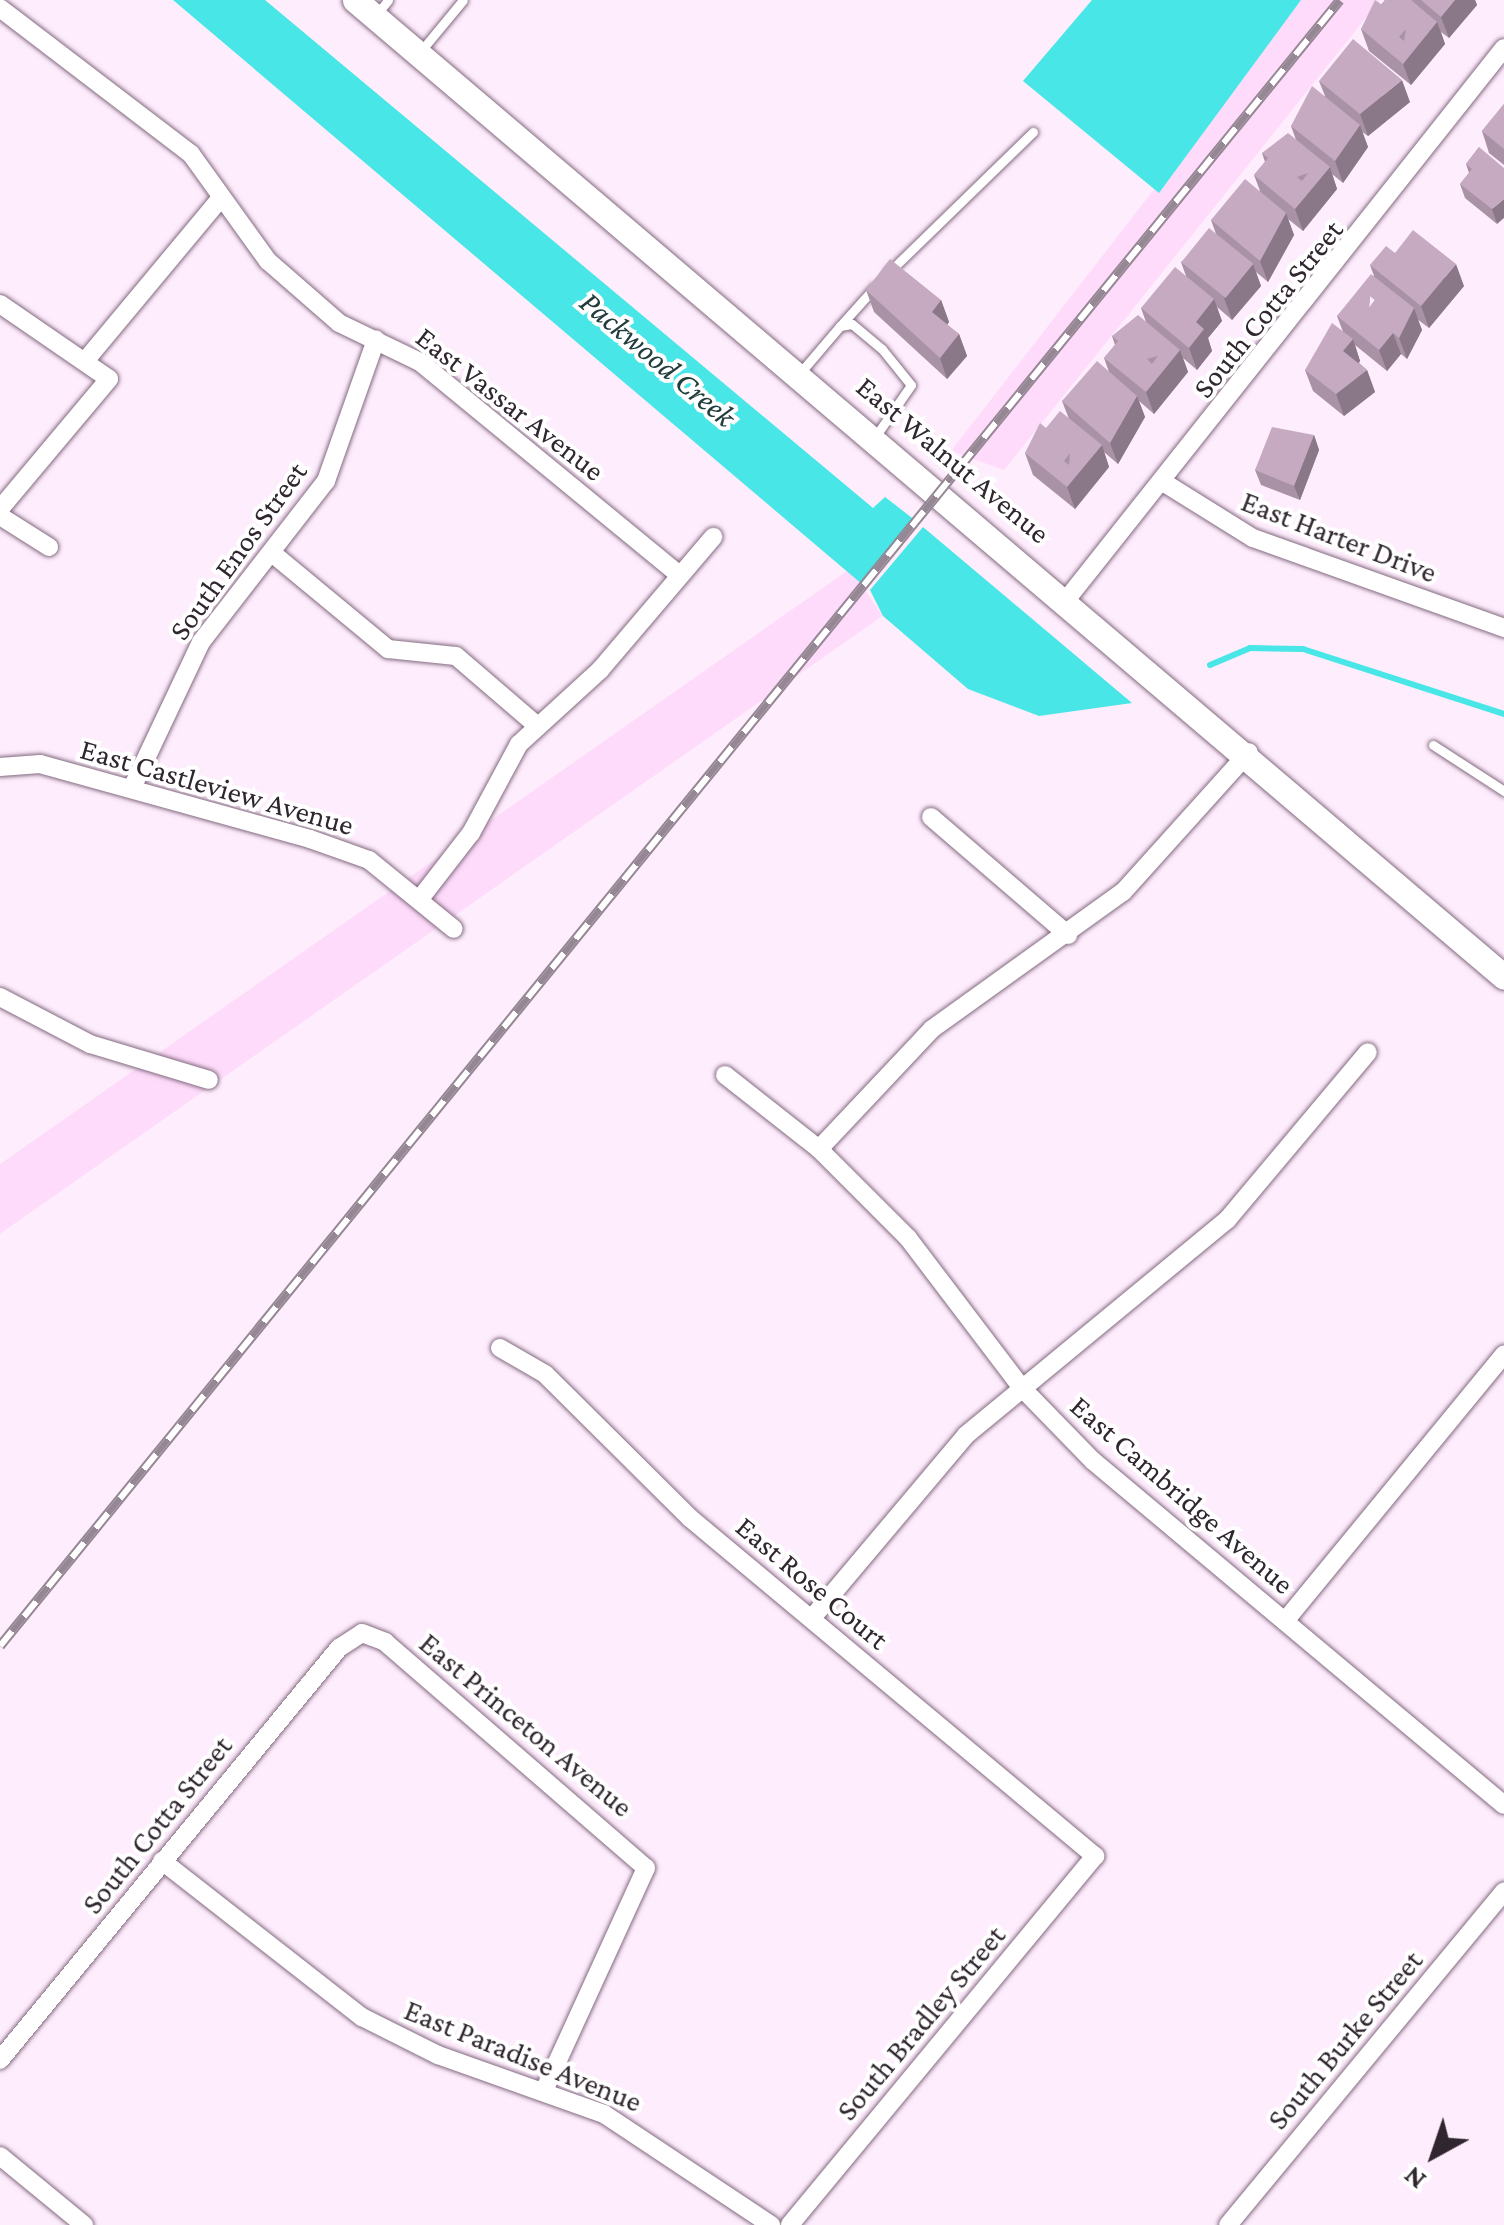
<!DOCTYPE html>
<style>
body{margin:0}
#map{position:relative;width:1504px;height:2225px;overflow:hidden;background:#feedfc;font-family:"Crimson Pro",serif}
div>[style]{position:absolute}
.built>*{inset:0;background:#fedbfa;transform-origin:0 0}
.water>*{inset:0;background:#48e6e6}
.stream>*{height:6px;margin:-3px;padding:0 3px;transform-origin:3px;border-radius:3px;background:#48e6e6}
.roads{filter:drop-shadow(0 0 2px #836a80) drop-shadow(0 0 2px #836a80)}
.service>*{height:9px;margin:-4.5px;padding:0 4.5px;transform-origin:4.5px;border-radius:4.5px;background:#fff}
.minor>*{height:18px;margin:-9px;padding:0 9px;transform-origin:9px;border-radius:9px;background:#fff}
.secondary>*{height:25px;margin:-12.5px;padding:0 12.5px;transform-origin:12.5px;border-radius:12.5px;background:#fff}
.rail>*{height:10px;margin-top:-5px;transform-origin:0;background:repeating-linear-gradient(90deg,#fff 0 19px,#958793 0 38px);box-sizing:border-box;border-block:2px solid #958793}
.wall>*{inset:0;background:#a992a6}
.shaded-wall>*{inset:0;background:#8a7787}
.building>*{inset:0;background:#c5aac1;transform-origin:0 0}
span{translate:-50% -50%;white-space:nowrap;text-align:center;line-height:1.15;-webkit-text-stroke:8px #fff;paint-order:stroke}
.street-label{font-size:30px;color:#30262f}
.water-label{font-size:32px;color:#233c3c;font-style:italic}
.north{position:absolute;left:1384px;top:2105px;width:100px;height:100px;-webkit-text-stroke:8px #fff;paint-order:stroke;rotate:220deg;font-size:28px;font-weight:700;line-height:40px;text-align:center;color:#30262f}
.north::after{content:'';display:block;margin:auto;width:35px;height:45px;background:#30262f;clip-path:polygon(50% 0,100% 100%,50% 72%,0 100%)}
</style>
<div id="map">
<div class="built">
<div style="clip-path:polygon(1301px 0,1380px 0,1004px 470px,951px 451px)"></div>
<div style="left:850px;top:569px;width:57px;height:1343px;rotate:55deg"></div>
</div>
<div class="water">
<div style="clip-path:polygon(173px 0,265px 0,873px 508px,885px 497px,916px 521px,863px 585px)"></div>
<div style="clip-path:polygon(1092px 0,1301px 0,1159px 193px,1023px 81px)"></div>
<div style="clip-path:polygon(923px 527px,1132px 703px,1039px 716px,968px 689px,883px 616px,870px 590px)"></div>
</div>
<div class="stream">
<div style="left:1210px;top:665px;width:43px;rotate:-23deg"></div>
<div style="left:1250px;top:648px;width:53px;rotate:1.1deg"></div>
<div style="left:1303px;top:649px;width:211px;rotate:17.9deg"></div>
</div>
<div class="roads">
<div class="service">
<div style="left:376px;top:15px;width:19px;rotate:-51deg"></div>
<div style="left:420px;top:52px;width:67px;rotate:-50.4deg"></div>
<div style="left:889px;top:272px;width:201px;rotate:-44.2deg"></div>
<div style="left:840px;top:326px;width:52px;rotate:-48.1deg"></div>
<div style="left:800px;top:373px;width:62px;rotate:-49.6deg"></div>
<div style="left:840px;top:326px;width:12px;rotate:-9deg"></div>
<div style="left:852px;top:324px;width:39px;rotate:40deg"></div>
<div style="left:882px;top:349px;width:46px;rotate:51.1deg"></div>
<div style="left:911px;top:385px;width:63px;rotate:124.7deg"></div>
<div style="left:1433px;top:745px;width:85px;rotate:32.9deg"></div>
</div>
<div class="minor">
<div style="left:0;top:8px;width:240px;rotate:37.4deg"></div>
<div style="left:191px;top:154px;width:132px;rotate:54.3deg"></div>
<div style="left:268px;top:261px;width:94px;rotate:41.1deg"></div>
<div style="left:339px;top:323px;width:90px;rotate:25.7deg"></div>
<div style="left:420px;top:362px;width:333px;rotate:39.4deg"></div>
<div style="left:0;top:304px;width:132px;rotate:34.5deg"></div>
<div style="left:109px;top:379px;width:170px;rotate:130deg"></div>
<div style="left:85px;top:361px;width:209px;rotate:-50.2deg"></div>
<div style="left:1163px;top:482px;width:106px;rotate:31.9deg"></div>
<div style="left:1253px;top:538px;width:267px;rotate:19.7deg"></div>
<div style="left:0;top:516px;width:58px;rotate:32.3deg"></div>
<div style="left:272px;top:553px;width:151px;rotate:39.6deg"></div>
<div style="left:388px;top:649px;width:68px;rotate:5.9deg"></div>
<div style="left:456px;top:656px;width:104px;rotate:40.7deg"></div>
<div style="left:1067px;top:599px;width:703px;rotate:-51.58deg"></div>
<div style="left:0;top:767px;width:40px;rotate:-4.3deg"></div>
<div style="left:40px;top:764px;width:280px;rotate:15.5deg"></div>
<div style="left:310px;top:839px;width:63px;rotate:19.6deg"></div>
<div style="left:369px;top:860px;width:109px;rotate:39.1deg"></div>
<div style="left:132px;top:788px;width:161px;rotate:-64.7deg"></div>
<div style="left:201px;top:642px;width:204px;rotate:-52.2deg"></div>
<div style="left:326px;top:481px;width:150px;rotate:-70.5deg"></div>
<div style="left:931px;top:817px;width:181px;rotate:40.7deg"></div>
<div style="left:419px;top:900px;width:85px;rotate:-52.2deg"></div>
<div style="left:471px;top:833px;width:101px;rotate:-61.7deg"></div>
<div style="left:519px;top:744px;width:110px;rotate:-42.4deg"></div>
<div style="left:600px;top:670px;width:175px;rotate:-49.6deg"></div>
<div style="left:0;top:997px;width:102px;rotate:27.6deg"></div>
<div style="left:90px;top:1044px;width:124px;rotate:16.8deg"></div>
<div style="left:725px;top:1075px;width:120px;rotate:38.2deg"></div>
<div style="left:819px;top:1149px;width:126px;rotate:45deg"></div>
<div style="left:908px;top:1238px;width:187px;rotate:52.8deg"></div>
<div style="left:1021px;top:1387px;width:102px;rotate:45.8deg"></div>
<div style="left:1092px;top:1460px;width:537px;rotate:39.94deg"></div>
<div style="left:819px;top:1149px;width:165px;rotate:-46.7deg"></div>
<div style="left:932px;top:1029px;width:235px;rotate:-35.7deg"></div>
<div style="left:1123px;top:892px;width:188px;rotate:-48deg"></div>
<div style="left:500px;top:1348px;width:52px;rotate:30deg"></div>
<div style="left:545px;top:1374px;width:204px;rotate:44.8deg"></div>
<div style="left:690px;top:1518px;width:528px;rotate:39.85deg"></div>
<div style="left:1095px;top:1856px;width:479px;rotate:129.6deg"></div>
<div style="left:812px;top:1618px;width:239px;rotate:-49.9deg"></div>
<div style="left:966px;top:1435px;width:338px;rotate:-39.5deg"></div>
<div style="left:1227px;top:1220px;width:219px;rotate:-50deg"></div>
<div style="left:1285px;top:1621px;width:345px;rotate:-50.6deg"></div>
<div style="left:162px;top:1861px;width:254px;rotate:38deg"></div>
<div style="left:362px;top:2017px;width:85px;rotate:26.6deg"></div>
<div style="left:438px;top:2055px;width:176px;rotate:19.6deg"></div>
<div style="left:604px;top:2114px;width:201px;rotate:33.6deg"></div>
<div style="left:0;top:2060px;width:534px;rotate:-50.55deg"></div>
<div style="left:339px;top:1648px;width:27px;rotate:-33deg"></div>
<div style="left:362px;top:1633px;width:25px;rotate:21deg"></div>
<div style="left:385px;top:1642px;width:345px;rotate:40.9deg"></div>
<div style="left:646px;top:1868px;width:243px;rotate:114.6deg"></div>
<div style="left:0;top:2156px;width:109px;rotate:39.4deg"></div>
<div style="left:1228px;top:2225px;width:433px;rotate:-50.4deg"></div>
</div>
<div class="secondary">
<div style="left:355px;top:0;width:1508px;rotate:40.37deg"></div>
</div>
</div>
<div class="rail">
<div style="left:0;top:1646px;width:2122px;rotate:-50.85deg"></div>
</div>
<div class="wall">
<div style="clip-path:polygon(1385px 0,1475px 0,1477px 5px,1449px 38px,1441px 32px,1445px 44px,1411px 85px,1369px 51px,1361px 29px)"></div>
<div style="clip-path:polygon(1319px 81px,1410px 102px,1368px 136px,1362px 132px,1368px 147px,1343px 183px,1332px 174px,1337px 189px,1303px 231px,1288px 219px,1294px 235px,1268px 282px,1256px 272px,1261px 286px,1232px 320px,1217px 307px,1222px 321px,1208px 338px,1212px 351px,1197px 370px,1183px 358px,1188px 372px,1154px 414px,1139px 401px,1145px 417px,1118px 464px,1104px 452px,1109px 467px,1075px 509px,1033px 475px,1025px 453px,1046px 428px,1069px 419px,1062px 401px,1109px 372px,1104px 358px,1115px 345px,1112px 336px,1146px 322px,1141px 308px,1186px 276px,1181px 262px,1216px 234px,1211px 220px,1260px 191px,1254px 175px,1265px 162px,1262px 153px,1296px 140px,1291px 126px,1325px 96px)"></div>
<div style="clip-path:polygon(1504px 104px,1504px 165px,1489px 153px,1482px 131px)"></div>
<div style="clip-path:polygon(1479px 147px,1497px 224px,1465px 198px,1460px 184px,1469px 173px,1466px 164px)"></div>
<div style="clip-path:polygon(evenodd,1395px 253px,1464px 286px,1429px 328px,1417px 319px,1422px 330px,1407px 359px,1401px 354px,1387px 371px,1355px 345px,1360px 361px,1359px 363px,1367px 370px,1375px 392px,1344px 416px,1313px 391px,1305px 370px,1343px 332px,1337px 316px,1374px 276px,1370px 265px,1395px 253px,1370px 296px,1375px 300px,1369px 308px,1370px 296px)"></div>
<div style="clip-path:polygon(866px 290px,941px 300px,949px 322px,947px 325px,959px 334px,967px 356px,947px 379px,874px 312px)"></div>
<div style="clip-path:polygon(1314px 435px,1319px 450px,1300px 500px,1261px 485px,1255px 470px)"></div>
</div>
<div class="shaded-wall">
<div style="clip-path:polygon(1455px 0,1475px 0,1477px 5px,1449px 38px,1441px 17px)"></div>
<div style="clip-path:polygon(1437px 22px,1445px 44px,1411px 85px,1403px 64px)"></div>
<div style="clip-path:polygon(1402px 80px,1410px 102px,1368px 136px,1360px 114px)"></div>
<div style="clip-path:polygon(1360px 125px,1368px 147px,1343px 183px,1335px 161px)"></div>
<div style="clip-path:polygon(1330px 167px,1337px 189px,1303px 231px,1295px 209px)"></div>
<div style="clip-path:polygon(1504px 199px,1504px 218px,1497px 224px,1492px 209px)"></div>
<div style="clip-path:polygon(1286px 213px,1294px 235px,1268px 282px,1260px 261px)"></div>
<div style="clip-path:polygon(1253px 264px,1261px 286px,1232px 320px,1224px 298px)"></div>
<div style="clip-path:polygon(1456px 264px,1464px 286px,1429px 328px,1421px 306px)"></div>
<div style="clip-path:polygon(1214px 299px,1222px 321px,1208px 338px,1212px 351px,1197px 370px,1189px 348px,1196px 322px)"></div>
<div style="clip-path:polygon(941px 300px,949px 322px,940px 334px,932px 312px)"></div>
<div style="clip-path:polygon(1414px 308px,1422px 330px,1407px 359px,1399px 338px)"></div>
<div style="clip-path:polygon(1393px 333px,1401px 354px,1387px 371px,1379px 350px)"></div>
<div style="clip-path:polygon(959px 334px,967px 356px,947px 379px,940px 358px)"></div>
<div style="clip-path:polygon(1353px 339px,1360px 361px,1351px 373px,1343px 351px)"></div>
<div style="clip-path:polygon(1180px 350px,1188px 372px,1154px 414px,1146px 392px)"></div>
<div style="clip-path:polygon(1367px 370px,1375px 392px,1344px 416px,1336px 394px)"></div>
<div style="clip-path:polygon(1137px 396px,1145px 417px,1118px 464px,1110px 443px)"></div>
<div style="clip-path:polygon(1314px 435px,1319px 450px,1300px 500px,1294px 486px)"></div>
<div style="clip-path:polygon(1102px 445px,1109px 467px,1075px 509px,1067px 487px)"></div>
</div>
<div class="building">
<div style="clip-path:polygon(evenodd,1375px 0,1382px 5px,1385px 0,1411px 0,1437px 22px,1403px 64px,1361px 29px,1375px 0,1406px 29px,1404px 41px,1399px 37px,1406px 29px)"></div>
<div style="clip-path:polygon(1421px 0,1455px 0,1441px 17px)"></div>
<div style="clip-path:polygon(1353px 39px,1402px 80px,1360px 114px,1319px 81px)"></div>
<div style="clip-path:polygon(1312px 86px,1360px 125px,1335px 161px,1291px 126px)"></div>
<div style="clip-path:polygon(1504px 104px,1504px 149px,1482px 131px)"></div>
<div style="clip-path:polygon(evenodd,1288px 133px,1330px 167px,1295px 209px,1254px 175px,1268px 158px,1262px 153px,1288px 133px,1308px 173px,1302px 181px,1297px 177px,1308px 173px)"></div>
<div style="clip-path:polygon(1479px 147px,1504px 168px,1504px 199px,1492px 209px,1460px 184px,1472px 169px,1466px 164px)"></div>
<div style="clip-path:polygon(1245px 179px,1286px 213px,1260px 261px,1211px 220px)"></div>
<div style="left:1209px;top:228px;width:57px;height:44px;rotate:39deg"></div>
<div style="clip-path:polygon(1413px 230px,1456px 264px,1421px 306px,1370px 265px,1386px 246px,1395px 253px)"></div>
<div style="clip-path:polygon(890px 259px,941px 300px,932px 312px,959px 334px,940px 358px,866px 290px)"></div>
<div style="clip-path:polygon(1175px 267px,1214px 299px,1196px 322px,1204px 329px,1189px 348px,1141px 308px)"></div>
<div style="clip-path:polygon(evenodd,1371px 274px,1414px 308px,1399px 338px,1393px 333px,1379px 350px,1337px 316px,1371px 274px,1370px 296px,1375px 300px,1369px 308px,1370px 296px)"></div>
<div style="clip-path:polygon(evenodd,1138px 315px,1180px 350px,1146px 392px,1104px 358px,1118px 341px,1112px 336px,1138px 315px,1158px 356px,1152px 364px,1147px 359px,1158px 356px)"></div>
<div style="clip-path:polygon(1332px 323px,1353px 339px,1343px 351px,1367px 370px,1336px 394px,1305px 370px)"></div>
<div style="clip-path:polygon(1097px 361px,1137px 396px,1110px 443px,1062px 401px)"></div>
<div style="clip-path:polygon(evenodd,1060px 411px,1102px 445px,1067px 487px,1025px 453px,1040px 423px,1046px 428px,1060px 411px,1070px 453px,1069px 465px,1064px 461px,1070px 453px)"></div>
<div style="clip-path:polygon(1272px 427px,1314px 435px,1294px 486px,1255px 470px)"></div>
</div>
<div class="street-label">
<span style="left:1268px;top:309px;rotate:-51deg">South Cotta Street</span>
<span style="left:510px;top:404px;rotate:38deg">East Vassar Avenue</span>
<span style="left:953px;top:460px;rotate:40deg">East Walnut Avenue</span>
<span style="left:1339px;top:537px;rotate:21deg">East Harter Drive</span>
<span style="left:238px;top:551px;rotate:-54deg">South Enos Street</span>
<span style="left:217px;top:787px;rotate:16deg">East Castleview Avenue</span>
<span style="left:1182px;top:1495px;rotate:41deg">East Cambridge Avenue</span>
<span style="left:812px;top:1583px;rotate:40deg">East Rose Court</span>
<span style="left:526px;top:1725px;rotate:40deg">East Princeton Avenue</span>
<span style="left:157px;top:1825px;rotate:-51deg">South Cotta Street</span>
<span style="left:921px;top:2023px;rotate:-50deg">South Bradley Street</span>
<span style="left:1345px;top:2040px;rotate:-50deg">South Burke Street</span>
<span style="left:523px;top:2056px;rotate:22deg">East Paradise Avenue</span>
</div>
<div class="water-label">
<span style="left:658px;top:359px;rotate:40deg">Packwood Creek</span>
</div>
<div class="north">N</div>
</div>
